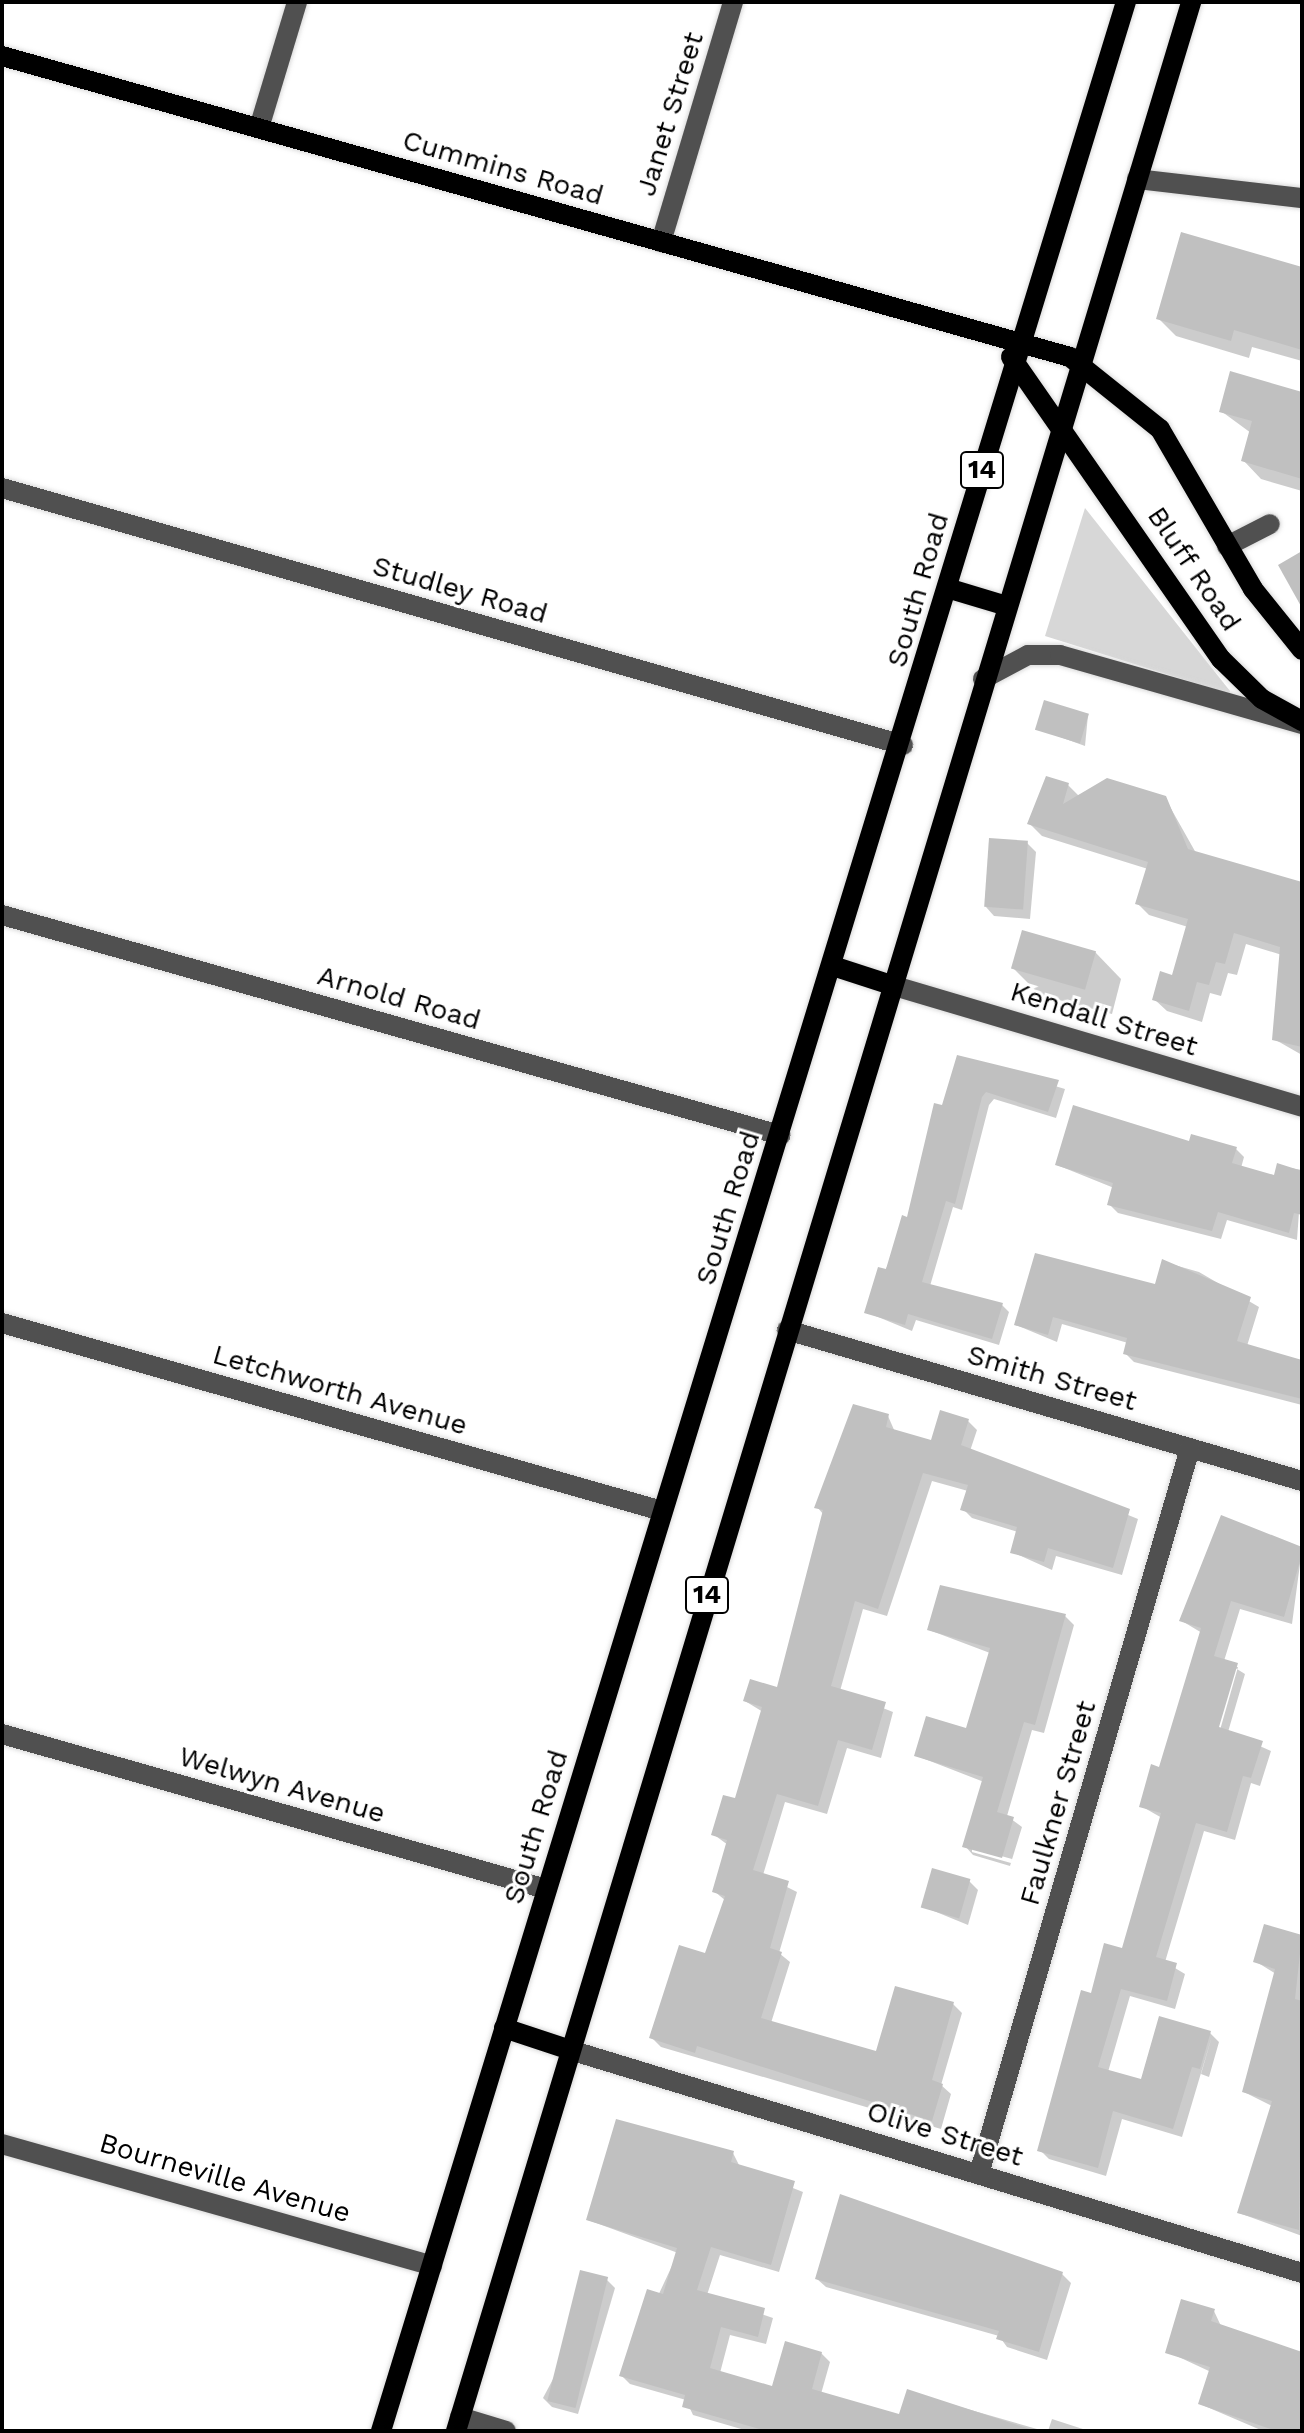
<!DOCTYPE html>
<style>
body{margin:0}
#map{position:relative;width:1304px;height:2433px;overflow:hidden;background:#fff;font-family:"Work Sans",sans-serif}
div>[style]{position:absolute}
.green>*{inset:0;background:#d7d7d7}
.shadow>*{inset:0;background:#0003}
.building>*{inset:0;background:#c0c0c0;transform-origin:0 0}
.roads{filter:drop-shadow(0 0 2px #dbdbdb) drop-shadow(0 0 2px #dbdbdb)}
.minor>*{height:20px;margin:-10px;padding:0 10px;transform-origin:10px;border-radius:10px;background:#505050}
.major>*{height:20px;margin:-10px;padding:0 10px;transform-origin:10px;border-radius:10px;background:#000}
span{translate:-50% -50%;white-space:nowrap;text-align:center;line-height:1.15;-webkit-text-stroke:6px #fff;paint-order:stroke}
.shield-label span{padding:2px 6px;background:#fff;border:2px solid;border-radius:6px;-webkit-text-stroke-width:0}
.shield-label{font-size:26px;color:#000;font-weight:700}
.street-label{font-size:28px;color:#000}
.frame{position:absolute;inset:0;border:4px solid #000;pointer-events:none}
</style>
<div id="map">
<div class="green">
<div style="clip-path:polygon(1085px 508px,1230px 691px,1230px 694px,1045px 636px)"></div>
</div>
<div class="shadow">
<div style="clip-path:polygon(1302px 270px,1302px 361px,1252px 347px,1249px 358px,1176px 336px,1158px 318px)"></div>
<div style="clip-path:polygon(1302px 394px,1302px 491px,1261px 479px,1243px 460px,1251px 433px,1221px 411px)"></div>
<div style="clip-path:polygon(1088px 715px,1085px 746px,1038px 729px)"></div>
<div style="clip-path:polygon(1068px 785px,1080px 797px,1165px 798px,1196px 853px,1302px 884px,1302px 1055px,1274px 1039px,1282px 955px,1246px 944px,1237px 975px,1228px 973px,1221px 996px,1210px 993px,1202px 1022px,1167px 1011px,1154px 999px,1173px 977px,1188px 927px,1149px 915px,1137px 903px,1148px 869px,1042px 836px,1030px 824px)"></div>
<div style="clip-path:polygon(1027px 843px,1036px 852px,1030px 919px,994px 916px,986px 907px)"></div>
<div style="clip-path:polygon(1095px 952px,1121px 979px,1112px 1014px,1040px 995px,1014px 969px)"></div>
<div style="clip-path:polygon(958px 1057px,1065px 1089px,1056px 1118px,994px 1099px,989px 1105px,962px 1210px,953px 1207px,930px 1286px,1002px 1305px,1009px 1312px,999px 1345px,916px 1320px,912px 1331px,866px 1312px,909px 1219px)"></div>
<div style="clip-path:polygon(1190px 1144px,1236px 1149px,1244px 1157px,1241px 1168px,1275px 1178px,1279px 1166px,1302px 1170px,1297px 1240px,1227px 1220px,1221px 1239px,1118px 1213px,1109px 1204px,1114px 1188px,1057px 1165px)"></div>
<div style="clip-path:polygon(1164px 1262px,1199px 1272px,1259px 1307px,1247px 1346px,1302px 1363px,1302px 1405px,1134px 1362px,1125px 1353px,1128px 1343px,1062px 1324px,1057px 1342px,1016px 1325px,1157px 1286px)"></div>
<div style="clip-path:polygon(888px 1416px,895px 1432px,932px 1442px,968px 1421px,977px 1430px,970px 1451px,1138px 1519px,1122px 1575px,1056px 1556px,1052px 1570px,1012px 1552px,1018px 1532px,972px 1518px,963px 1509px,968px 1491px,932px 1481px,887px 1616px,863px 1609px,840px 1691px,893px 1712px,881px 1758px,847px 1748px,827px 1814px,785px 1802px,763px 1875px,797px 1892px,779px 1953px,790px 1962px,771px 2023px,878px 2054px,953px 2004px,962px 2013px,941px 2085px,951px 2094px,941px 2129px,661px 2047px,652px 2038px,706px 1955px,726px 1901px,714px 1891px,728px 1845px,713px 1834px,736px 1801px,763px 1712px,745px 1701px,778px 1690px,824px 1515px,817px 1507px)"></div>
<div style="clip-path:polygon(evenodd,1302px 1549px,1292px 1624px,1240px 1609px,1224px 1661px,1245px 1674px,1228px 1732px,1271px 1751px,1260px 1786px,1251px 1783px,1235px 1840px,1204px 1831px,1165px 1962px,1185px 1974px,1175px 2009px,1130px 1996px,1108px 2072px,1143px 2082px,1210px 2033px,1219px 2042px,1209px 2077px,1201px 2074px,1212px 2036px,1182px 2137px,1122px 2119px,1106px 2176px,1049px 2159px,1040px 2150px,1092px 1995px,1123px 1950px,1162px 1818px,1141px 1806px,1160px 1769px,1202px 1633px,1182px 1621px,1302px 1549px,1234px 1667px,1238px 1667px,1218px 1737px,1214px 1736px,1234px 1667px)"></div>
<div style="clip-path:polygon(evenodd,1065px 1616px,1074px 1625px,1044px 1733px,1032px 1730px,1007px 1816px,1022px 1827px,1010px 1866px,973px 1855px,965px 1846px,984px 1782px,917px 1756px,967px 1731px,990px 1653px,929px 1630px,1065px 1616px,972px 1848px,1012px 1859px,1011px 1863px,972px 1852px,972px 1848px)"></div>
<div style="clip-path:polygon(969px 1881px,978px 1890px,968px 1925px,924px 1907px)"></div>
<div style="clip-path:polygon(1266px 1926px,1302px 1937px,1302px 2236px,1239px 2213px,1272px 2106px,1244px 2092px,1276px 1974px,1255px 1961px)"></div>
<div style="clip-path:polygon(733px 2153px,740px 2167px,803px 2192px,779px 2272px,720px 2255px,707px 2295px,773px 2318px,766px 2344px,730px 2335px,720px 2373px,774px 2388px,821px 2353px,830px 2362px,821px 2394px,901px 2417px,908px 2392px,1044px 2431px,748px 2431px,693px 2415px,686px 2400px,630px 2384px,621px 2375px,678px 2253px,588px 2220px)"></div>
<div style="clip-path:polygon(1062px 2274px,1071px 2283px,1047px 2360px,1007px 2347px,999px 2336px,826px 2287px,817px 2279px)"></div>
<div style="clip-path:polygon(606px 2279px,615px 2288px,578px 2414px,552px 2407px,543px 2398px)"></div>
<div style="clip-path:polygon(1214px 2311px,1221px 2326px,1299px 2353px,1302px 2345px,1302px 2431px,1263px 2431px,1200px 2404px,1211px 2372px,1168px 2352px)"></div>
<div style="clip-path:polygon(1052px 2419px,1089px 2431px,1048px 2431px)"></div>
</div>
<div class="building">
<div style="clip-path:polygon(1181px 232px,1302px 267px,1302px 350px,1234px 330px,1231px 341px,1156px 319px)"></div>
<div style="clip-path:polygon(1230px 371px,1302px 392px,1302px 479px,1241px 461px,1252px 421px,1219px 412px)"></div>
<div style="clip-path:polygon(1302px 551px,1302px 608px,1278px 565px)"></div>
<div style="left:1044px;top:700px;width:47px;height:31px;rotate:17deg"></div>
<div style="clip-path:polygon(1046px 776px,1069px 783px,1063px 804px,1107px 778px,1166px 796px,1188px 849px,1302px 882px,1302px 1047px,1272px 1040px,1280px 947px,1234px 933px,1225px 964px,1216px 962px,1209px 985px,1197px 982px,1189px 1011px,1152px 1000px,1160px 971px,1172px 975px,1188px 919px,1135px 904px,1148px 862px,1027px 824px)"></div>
<div style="left:989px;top:838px;width:39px;height:69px;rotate:4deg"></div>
<div style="left:1022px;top:930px;width:77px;height:40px;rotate:16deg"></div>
<div style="clip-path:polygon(957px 1055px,1059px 1080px,1048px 1112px,986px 1092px,982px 1097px,955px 1204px,946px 1201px,922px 1282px,1003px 1303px,992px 1339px,908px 1314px,905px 1325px,864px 1313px,878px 1267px,886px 1269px,902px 1215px,907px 1217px,934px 1103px,942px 1105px)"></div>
<div style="clip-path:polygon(1073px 1105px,1189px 1141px,1191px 1134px,1237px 1147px,1232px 1163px,1274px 1175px,1277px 1163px,1302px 1171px,1302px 1215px,1294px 1213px,1289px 1233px,1218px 1212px,1212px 1231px,1107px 1205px,1113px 1183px,1055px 1165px)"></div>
<div style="clip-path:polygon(1035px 1253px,1155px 1284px,1162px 1259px,1251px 1297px,1237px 1341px,1302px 1360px,1302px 1399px,1123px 1354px,1127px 1338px,1053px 1317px,1048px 1335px,1014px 1325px)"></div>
<div style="clip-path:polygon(853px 1404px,889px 1414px,886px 1427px,931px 1440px,940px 1410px,969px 1419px,961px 1445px,1130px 1509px,1113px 1568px,1048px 1548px,1044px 1562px,1010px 1553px,1017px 1527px,960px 1510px,968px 1485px,923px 1473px,878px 1609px,855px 1601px,831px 1686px,886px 1702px,872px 1750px,838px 1740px,818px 1806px,777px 1794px,753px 1870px,789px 1881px,770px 1948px,782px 1952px,761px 2018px,876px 2051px,895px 1986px,954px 2002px,932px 2080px,943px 2084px,932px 2121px,697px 2046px,695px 2053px,649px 2038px,679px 1945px,705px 1953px,725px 1896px,712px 1892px,727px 1840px,711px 1835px,723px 1795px,735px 1798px,762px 1707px,743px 1701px,750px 1679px,777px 1687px,823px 1510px,814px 1508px)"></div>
<div style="clip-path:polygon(1221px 1515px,1302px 1547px,1302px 1554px,1284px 1617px,1231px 1601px,1214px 1656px,1238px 1663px,1219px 1727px,1263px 1741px,1251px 1778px,1243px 1776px,1227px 1832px,1196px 1823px,1156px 1957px,1177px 1963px,1167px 2001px,1121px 1989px,1098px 2067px,1141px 2079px,1159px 2016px,1211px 2031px,1200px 2069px,1192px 2067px,1173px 2129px,1113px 2111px,1098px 2168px,1037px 2151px,1081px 1990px,1091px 1993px,1104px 1943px,1122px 1948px,1161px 1813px,1139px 1807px,1151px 1764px,1159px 1767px,1201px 1628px,1179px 1621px)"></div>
<div style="clip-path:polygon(940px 1585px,1066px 1614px,1035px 1725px,1024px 1722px,997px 1812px,1014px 1817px,1002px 1858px,962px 1847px,983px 1777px,914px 1756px,926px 1716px,966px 1728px,990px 1648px,927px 1630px)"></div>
<div style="left:932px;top:1868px;width:40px;height:41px;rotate:16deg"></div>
<div style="clip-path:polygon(1264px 1924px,1302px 1935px,1295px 1999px,1302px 2001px,1299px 2230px,1237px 2213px,1272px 2101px,1242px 2092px,1275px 1969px,1253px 1962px)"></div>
<div style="clip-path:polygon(616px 2119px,734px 2151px,731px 2162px,795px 2181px,771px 2265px,711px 2247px,697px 2290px,765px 2308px,758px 2337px,721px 2327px,710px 2368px,772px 2386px,785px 2341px,822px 2352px,812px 2389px,899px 2414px,907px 2389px,1036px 2431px,767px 2431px,682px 2407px,685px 2395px,619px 2376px,647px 2289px,663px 2294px,677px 2248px,586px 2220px)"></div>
<div style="clip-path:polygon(840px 2194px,1063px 2272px,1039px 2352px,996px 2339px,999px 2331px,815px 2279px)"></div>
<div style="left:580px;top:2270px;width:29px;height:135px;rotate:14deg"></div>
<div style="clip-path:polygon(1181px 2299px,1215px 2309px,1211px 2321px,1302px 2352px,1302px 2431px,1276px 2431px,1198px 2404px,1210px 2367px,1165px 2353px)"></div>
</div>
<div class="roads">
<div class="minor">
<div style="left:259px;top:128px;width:132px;rotate:-73.2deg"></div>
<div style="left:1137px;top:179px;width:166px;rotate:6.6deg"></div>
<div style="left:661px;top:242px;width:251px;rotate:-73.3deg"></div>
<div style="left:2px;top:488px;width:937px;rotate:15.92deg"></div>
<div style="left:1227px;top:546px;width:48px;rotate:-27.1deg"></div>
<div style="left:983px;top:679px;width:51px;rotate:-28.1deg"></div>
<div style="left:1028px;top:655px;width:32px"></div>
<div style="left:1060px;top:655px;width:252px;rotate:15.9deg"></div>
<div style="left:2px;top:915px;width:809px;rotate:15.79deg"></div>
<div style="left:891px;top:985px;width:429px;rotate:16.5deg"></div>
<div style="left:2px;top:1323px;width:686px;rotate:15.9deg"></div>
<div style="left:787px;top:1330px;width:537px;rotate:16.34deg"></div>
<div style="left:2px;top:1734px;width:566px;rotate:15.9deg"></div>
<div style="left:570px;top:2050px;width:765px;rotate:16.94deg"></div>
<div style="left:2px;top:2144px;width:447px;rotate:15.8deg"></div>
<div style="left:979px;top:2174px;width:756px;rotate:-73.79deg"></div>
<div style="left:460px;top:2417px;width:48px;rotate:16.9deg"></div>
</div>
<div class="major">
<div style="left:2px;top:56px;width:1110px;rotate:15.74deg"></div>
<div style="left:1070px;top:357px;width:115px;rotate:38.7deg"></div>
<div style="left:1160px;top:429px;width:185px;rotate:59.8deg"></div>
<div style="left:1253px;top:589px;width:78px;rotate:51.2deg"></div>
<div style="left:1011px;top:357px;width:368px;rotate:55.2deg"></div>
<div style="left:1221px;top:659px;width:57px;rotate:44.3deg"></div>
<div style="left:1262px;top:699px;width:46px;rotate:28.8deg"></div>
<div style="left:947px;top:588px;width:63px;rotate:16.7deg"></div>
<div style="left:833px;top:966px;width:61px;rotate:18.1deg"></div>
<div style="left:504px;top:2028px;width:70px;rotate:18.4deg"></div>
<div style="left:381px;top:2431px;width:2541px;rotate:-72.95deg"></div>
<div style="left:456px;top:2431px;width:2538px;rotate:-73.16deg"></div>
</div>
</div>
<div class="shield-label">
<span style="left:982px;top:470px">14</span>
<span style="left:707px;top:1595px">14</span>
</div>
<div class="street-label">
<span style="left:670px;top:114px;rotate:-73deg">Janet Street</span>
<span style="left:503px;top:168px;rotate:16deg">Cummins Road</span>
<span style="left:1194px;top:569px;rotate:56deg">Bluff Road</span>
<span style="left:460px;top:590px;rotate:16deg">Studley Road</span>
<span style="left:918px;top:590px;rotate:-74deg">South Road</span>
<span style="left:399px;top:998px;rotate:16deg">Arnold Road</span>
<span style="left:1104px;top:1019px;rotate:17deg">Kendall Street</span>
<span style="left:728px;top:1208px;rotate:-73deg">South Road</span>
<span style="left:1052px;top:1378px;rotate:16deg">Smith Street</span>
<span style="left:340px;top:1390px;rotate:16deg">Letchworth Avenue</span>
<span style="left:282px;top:1785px;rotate:16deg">Welwyn Avenue</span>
<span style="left:1058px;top:1803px;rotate:-74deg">Faulkner Street</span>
<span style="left:536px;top:1827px;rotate:-73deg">South Road</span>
<span style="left:945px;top:2134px;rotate:17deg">Olive Street</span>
<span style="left:225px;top:2178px;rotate:16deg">Bourneville Avenue</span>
</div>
<div class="frame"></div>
</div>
